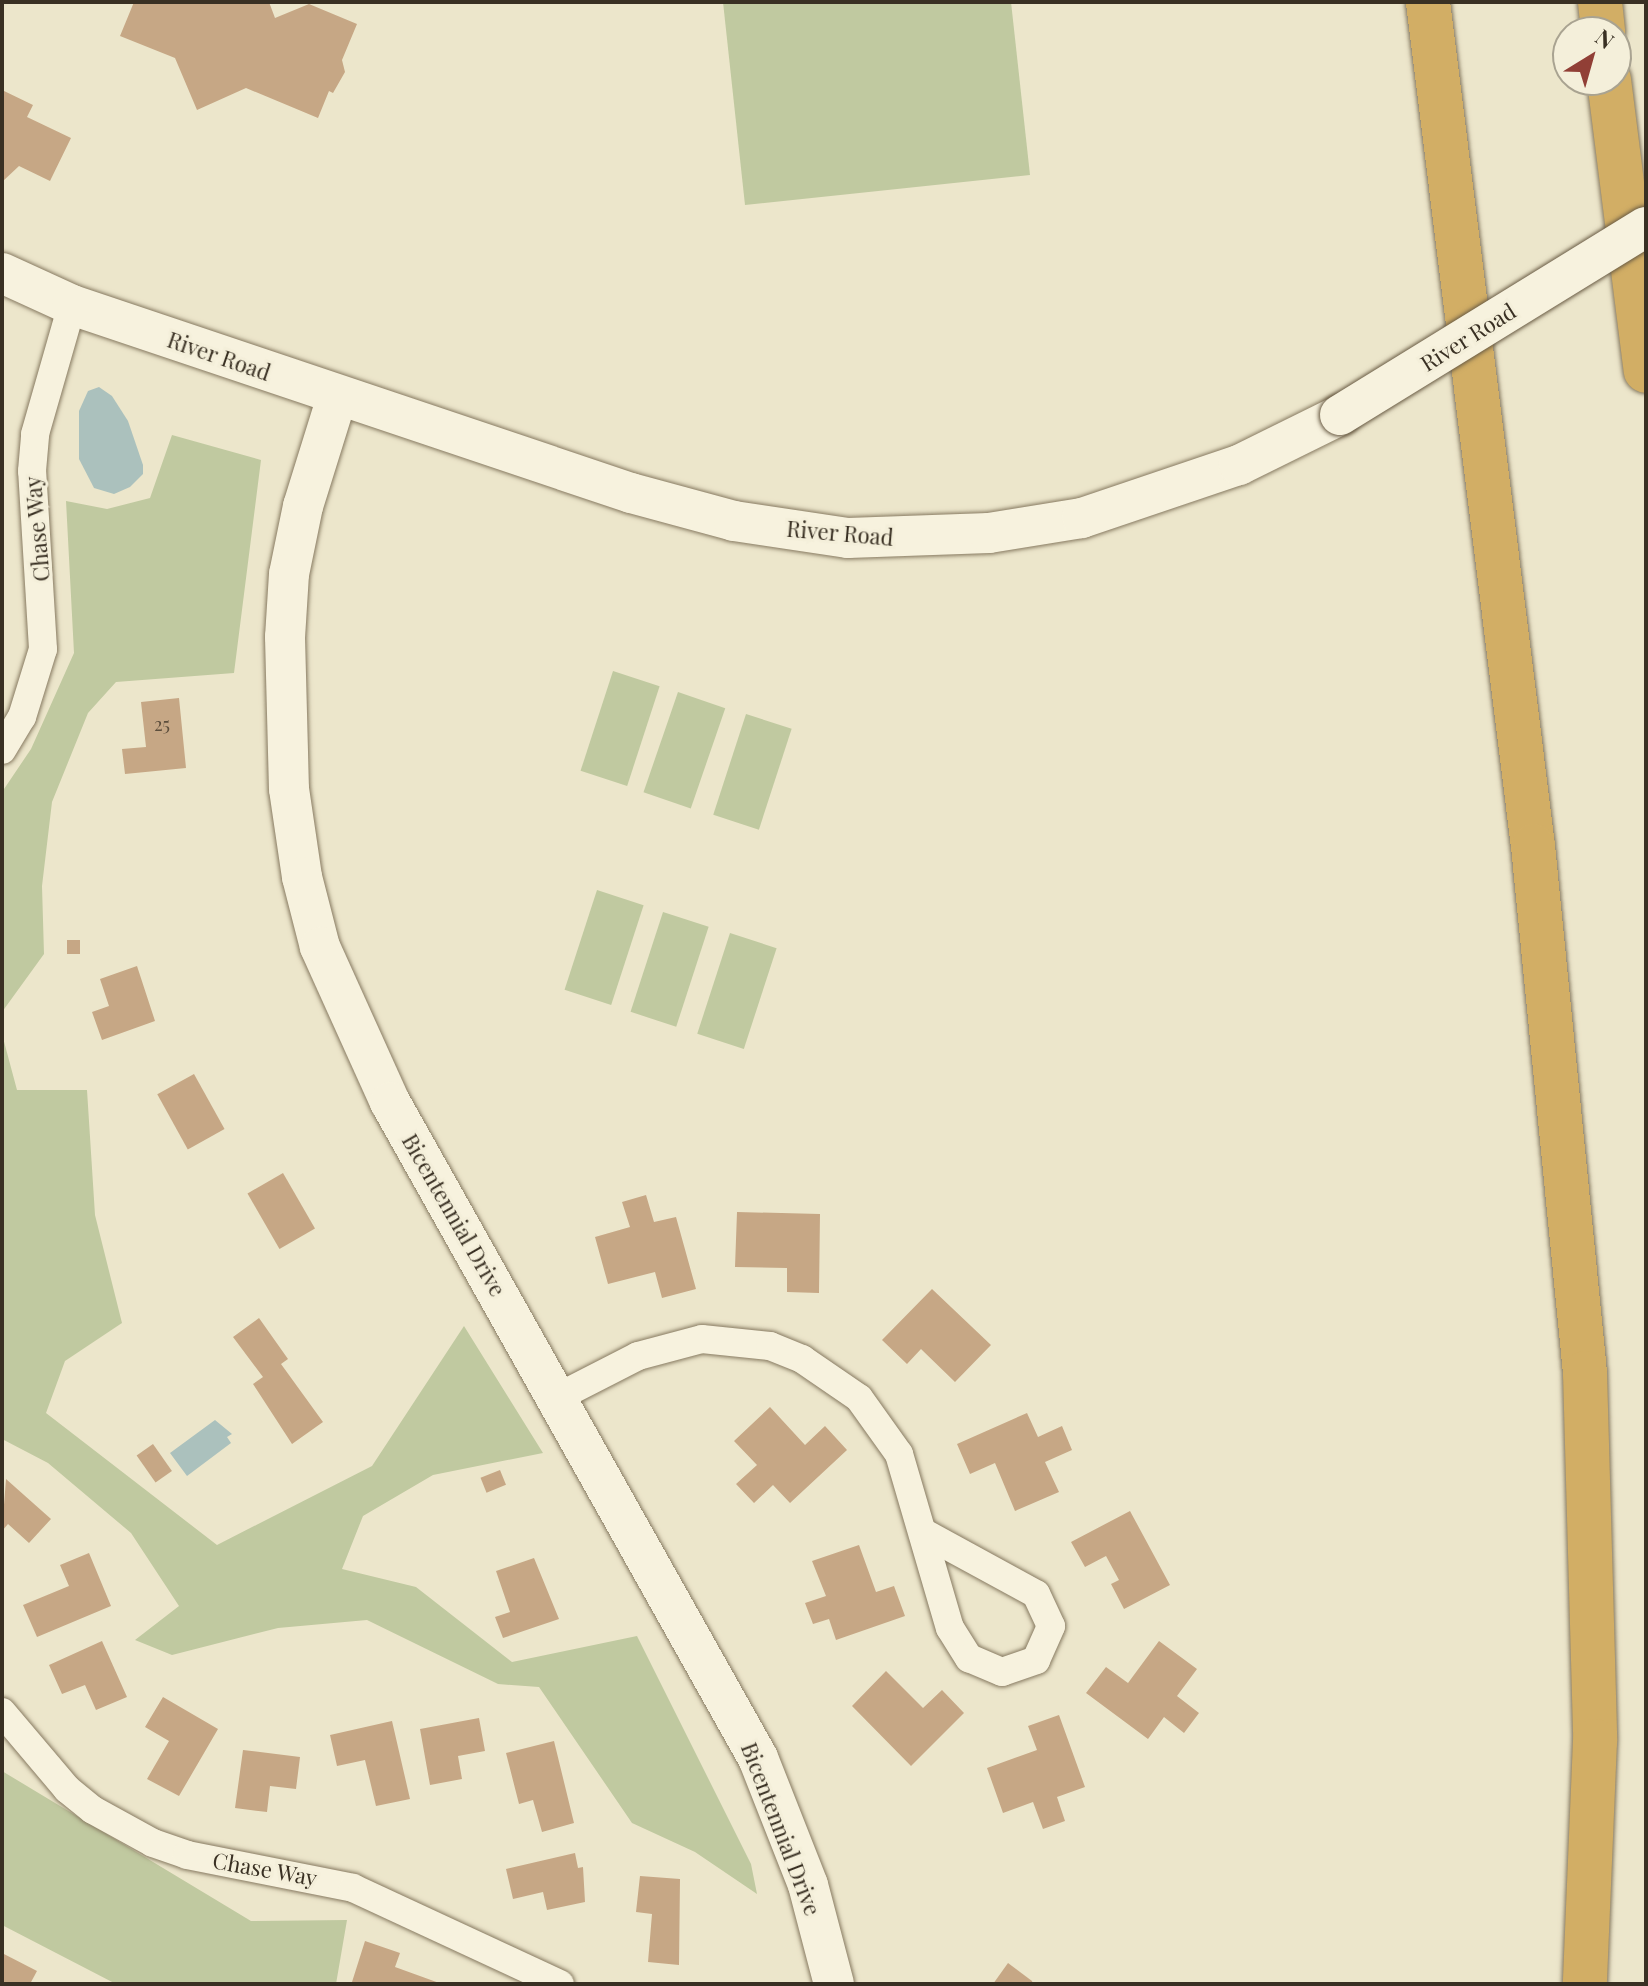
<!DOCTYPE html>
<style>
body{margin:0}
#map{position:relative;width:1648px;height:1986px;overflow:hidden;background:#ece6cb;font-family:"Playfair Display",serif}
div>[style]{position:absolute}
.green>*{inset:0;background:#c0c9a0;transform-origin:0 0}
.water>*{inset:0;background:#abc1bd}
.building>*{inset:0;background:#c6a785;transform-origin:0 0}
.roads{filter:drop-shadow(0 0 2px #877a61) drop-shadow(0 0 2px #877a61)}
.street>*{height:28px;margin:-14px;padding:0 14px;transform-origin:14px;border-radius:14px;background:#f7f2de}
.secondary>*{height:40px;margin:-20px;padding:0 20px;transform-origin:20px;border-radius:20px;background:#f7f2de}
.highway>*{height:44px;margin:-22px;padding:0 22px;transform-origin:22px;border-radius:22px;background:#d2ae65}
.bridges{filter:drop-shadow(0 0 2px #695b44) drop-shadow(0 0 2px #695b44)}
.secondary-bridge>*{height:40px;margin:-20px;padding:0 20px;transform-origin:20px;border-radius:20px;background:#f7f2de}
span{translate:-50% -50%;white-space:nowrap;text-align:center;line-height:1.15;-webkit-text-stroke:6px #f4efda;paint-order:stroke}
.number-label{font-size:18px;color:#5c4e3c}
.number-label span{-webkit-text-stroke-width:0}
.street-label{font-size:22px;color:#393023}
.frame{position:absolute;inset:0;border:4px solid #393023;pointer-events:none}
.north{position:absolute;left:1552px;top:16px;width:80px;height:80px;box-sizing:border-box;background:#f4efda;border:2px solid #a9a391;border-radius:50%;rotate:37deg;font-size:22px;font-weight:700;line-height:32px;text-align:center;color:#393023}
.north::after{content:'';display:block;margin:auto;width:28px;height:36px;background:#913f36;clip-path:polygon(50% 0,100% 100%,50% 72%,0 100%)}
</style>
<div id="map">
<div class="green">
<div style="clip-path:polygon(723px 2px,1011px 2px,1030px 175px,745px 205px)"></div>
<div style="clip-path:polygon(172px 435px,261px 460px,234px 673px,116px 682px,88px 713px,52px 802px,42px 886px,44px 954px,2px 1012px,2px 792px,31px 749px,74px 653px,66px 501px,107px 509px,150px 498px)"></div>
<div style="left:613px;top:671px;width:49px;height:105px;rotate:18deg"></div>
<div style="left:678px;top:692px;width:50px;height:106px;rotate:19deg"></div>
<div style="left:746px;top:714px;width:48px;height:106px;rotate:18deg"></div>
<div style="left:597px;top:890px;width:49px;height:105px;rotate:18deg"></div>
<div style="left:663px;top:912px;width:48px;height:105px;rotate:18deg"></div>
<div style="left:730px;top:933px;width:49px;height:106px;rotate:18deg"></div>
<div style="clip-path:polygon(2px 1034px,17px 1090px,87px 1090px,95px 1215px,122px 1323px,65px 1361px,46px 1413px,217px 1545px,372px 1466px,464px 1326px,543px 1453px,433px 1475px,363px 1516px,342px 1569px,416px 1587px,512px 1662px,637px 1636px,751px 1864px,757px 1894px,695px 1852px,632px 1823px,539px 1687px,498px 1684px,367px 1620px,278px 1628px,172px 1655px,135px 1640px,179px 1606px,131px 1533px,48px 1463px,2px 1439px)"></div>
<div style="clip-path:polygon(2px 1771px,251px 1921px,347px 1920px,336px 1984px,116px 1984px,2px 1925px)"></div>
</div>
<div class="water">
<div style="clip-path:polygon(99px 387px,112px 396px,128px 421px,143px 465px,143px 474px,130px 487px,114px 494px,94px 488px,79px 459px,79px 411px,88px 391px)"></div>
<div style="clip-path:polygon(215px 1420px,232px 1434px,227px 1437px,231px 1443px,187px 1476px,170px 1453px)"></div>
</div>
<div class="building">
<div style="clip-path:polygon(134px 2px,269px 2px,275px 18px,309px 4px,357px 24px,342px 60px,345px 72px,333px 93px,329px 91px,318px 118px,246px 88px,197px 110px,175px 58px,120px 36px)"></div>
<div style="clip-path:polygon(2px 90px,33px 105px,27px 117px,71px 138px,50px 181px,19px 166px,2px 182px)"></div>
<div style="clip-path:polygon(179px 698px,186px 768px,125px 774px,122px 749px,146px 747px,141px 702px)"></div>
<div style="left:67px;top:940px;width:13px;height:14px"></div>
<div style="clip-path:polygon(137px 966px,155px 1021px,102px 1040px,92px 1012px,109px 1006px,100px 979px)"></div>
<div style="left:194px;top:1074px;width:63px;height:42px;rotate:61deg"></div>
<div style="left:283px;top:1173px;width:64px;height:41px;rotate:60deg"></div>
<div style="clip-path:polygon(646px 1195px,654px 1222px,676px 1217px,696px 1289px,662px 1298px,655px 1272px,608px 1284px,595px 1237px,630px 1227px,622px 1202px)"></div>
<div style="clip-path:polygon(737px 1212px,820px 1214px,819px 1293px,787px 1292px,787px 1268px,735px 1267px)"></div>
<div style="clip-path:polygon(932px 1289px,991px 1345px,955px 1382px,921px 1349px,907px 1364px,882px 1340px)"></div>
<div style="clip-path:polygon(259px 1318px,288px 1359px,281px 1364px,323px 1422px,292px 1444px,253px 1384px,263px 1377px,233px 1337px)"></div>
<div style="clip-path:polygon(770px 1407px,805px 1445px,825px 1426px,847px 1450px,790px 1503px,773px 1485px,754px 1503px,736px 1484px,757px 1465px,734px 1441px)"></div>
<div style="clip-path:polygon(1027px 1413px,1038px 1437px,1062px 1426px,1072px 1450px,1045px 1462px,1059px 1492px,1015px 1511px,995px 1463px,970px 1474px,957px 1444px)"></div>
<div style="left:153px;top:1444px;width:33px;height:20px;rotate:55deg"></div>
<div style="left:500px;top:1470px;width:16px;height:21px;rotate:68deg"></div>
<div style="clip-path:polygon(6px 1479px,51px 1519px,29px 1543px,8px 1524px,2px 1531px)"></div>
<div style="clip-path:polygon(1130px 1511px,1170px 1585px,1124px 1609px,1111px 1584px,1119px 1580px,1106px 1556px,1085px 1567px,1071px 1542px)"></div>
<div style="clip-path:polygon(859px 1545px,876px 1592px,894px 1586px,905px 1616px,836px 1640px,829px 1619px,813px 1624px,805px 1603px,826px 1596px,812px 1561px)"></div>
<div style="clip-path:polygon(89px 1553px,111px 1606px,37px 1637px,23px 1605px,69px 1586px,60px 1565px)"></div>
<div style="clip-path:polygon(534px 1558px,559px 1619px,503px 1638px,495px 1617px,510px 1612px,496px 1571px)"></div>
<div style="clip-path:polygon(102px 1641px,127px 1697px,96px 1710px,85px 1685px,62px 1694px,49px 1665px)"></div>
<div style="clip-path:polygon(1159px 1641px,1197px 1669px,1177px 1696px,1199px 1713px,1184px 1733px,1164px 1717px,1148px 1739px,1086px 1693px,1106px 1667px,1128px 1683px)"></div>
<div style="clip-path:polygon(886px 1671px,923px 1708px,942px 1690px,964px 1713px,911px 1766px,852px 1706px)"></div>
<div style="clip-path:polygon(163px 1697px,218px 1729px,179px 1796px,147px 1779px,169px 1741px,145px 1727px)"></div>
<div style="clip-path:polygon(1059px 1715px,1085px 1787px,1057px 1797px,1065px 1821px,1043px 1829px,1033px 1802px,1003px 1813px,987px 1768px,1037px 1750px,1028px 1726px)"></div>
<div style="clip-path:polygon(479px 1718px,485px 1751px,458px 1756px,462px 1779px,430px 1785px,420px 1729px)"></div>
<div style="clip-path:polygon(392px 1721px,410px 1799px,376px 1806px,365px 1760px,337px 1766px,330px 1735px)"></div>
<div style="clip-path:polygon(554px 1741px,574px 1823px,542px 1832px,533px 1800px,519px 1804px,506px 1753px)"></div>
<div style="clip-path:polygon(243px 1750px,300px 1757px,296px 1789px,270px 1786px,267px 1812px,235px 1808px)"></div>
<div style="clip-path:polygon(575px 1853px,578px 1868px,583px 1867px,585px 1902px,547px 1910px,543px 1892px,513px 1899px,506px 1869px)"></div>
<div style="clip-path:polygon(640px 1876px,680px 1879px,679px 1965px,648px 1962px,652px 1914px,636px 1912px)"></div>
<div style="clip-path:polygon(365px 1941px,400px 1953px,395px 1967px,442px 1984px,352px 1982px)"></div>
<div style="clip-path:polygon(2px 1953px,37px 1971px,30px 1984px,2px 1984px)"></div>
<div style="clip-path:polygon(1008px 1963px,1032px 1981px,1033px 1984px,993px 1984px)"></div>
</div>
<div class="roads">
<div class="street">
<div style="left:2px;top:750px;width:39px;rotate:-59deg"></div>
<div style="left:22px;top:717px;width:71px;rotate:-72.8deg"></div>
<div style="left:43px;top:649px;width:178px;rotate:-93.5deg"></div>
<div style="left:32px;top:471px;width:37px;rotate:-85deg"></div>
<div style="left:35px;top:434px;width:134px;rotate:-74deg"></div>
<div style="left:558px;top:1397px;width:90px;rotate:-27.1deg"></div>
<div style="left:638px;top:1356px;width:66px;rotate:-14.9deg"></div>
<div style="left:702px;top:1339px;width:68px;rotate:5.9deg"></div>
<div style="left:770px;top:1346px;width:35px;rotate:22deg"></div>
<div style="left:802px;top:1359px;width:69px;rotate:34.4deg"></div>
<div style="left:859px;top:1398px;width:69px;rotate:54.5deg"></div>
<div style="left:899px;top:1454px;width:181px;rotate:73.7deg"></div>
<div style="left:950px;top:1628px;width:36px;rotate:58deg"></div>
<div style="left:969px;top:1658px;width:36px;rotate:23deg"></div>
<div style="left:1002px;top:1672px;width:36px;rotate:-19deg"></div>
<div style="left:1036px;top:1660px;width:37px;rotate:-66deg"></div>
<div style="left:1051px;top:1626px;width:35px;rotate:-115deg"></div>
<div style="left:1036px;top:1594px;width:125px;rotate:-151.4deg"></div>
<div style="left:2px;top:1712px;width:101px;rotate:49.8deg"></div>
<div style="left:67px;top:1789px;width:33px;rotate:39deg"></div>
<div style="left:93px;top:1810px;width:68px;rotate:28.8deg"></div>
<div style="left:153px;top:1843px;width:36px;rotate:19deg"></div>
<div style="left:187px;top:1855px;width:169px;rotate:11.2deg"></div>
<div style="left:353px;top:1888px;width:228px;rotate:24.9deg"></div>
</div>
<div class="secondary">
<div style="left:2px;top:273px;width:77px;rotate:24.6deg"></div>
<div style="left:72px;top:305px;width:590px;rotate:18.59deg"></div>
<div style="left:631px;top:493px;width:107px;rotate:15.2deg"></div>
<div style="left:734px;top:521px;width:115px;rotate:8.5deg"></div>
<div style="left:848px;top:538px;width:141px;rotate:-2deg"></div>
<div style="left:989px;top:533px;width:94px;rotate:-9.2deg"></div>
<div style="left:1082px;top:518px;width:166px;rotate:-18.7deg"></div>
<div style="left:1239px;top:465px;width:113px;rotate:-26.3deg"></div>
<div style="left:337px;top:397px;width:114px;rotate:107.3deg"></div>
<div style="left:303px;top:506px;width:69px;rotate:101.6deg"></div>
<div style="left:289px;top:574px;width:63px;rotate:93.6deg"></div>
<div style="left:285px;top:637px;width:152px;rotate:88.5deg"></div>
<div style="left:289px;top:789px;width:89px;rotate:81.6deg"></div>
<div style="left:302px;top:877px;width:72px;rotate:75.6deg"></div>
<div style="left:320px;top:947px;width:170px;rotate:65.7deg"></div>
<div style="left:390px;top:1102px;width:752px;rotate:60.71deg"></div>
<div style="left:758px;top:1758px;width:136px;rotate:68.5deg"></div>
<div style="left:808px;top:1885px;width:102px;rotate:75.3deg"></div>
</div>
<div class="highway">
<div style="left:1428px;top:2px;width:851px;rotate:82.91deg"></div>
<div style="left:1533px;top:846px;width:530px;rotate:84.36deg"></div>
<div style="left:1585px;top:1373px;width:368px;rotate:88.4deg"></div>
<div style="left:1595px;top:1741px;width:243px;rotate:92.4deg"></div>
<div style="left:1600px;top:2px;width:30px;rotate:84deg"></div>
<div style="left:1609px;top:80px;width:293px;rotate:82.8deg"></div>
</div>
</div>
<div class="bridges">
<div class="secondary-bridge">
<div style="left:1340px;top:415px;width:359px;rotate:-31.6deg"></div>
</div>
</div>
<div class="number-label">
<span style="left:162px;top:724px">25</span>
</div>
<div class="street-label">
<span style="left:1468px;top:337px;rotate:-32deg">River Road</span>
<span style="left:219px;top:356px;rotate:19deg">River Road</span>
<span style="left:37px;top:529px;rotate:-95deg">Chase Way</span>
<span style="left:840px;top:533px;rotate:5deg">River Road</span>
<span style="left:454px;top:1215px;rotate:60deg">Bicentennial Drive</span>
<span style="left:781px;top:1829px;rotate:69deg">Bicentennial Drive</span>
<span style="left:265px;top:1869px;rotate:10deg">Chase Way</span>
</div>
<div class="frame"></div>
<div class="north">N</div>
</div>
